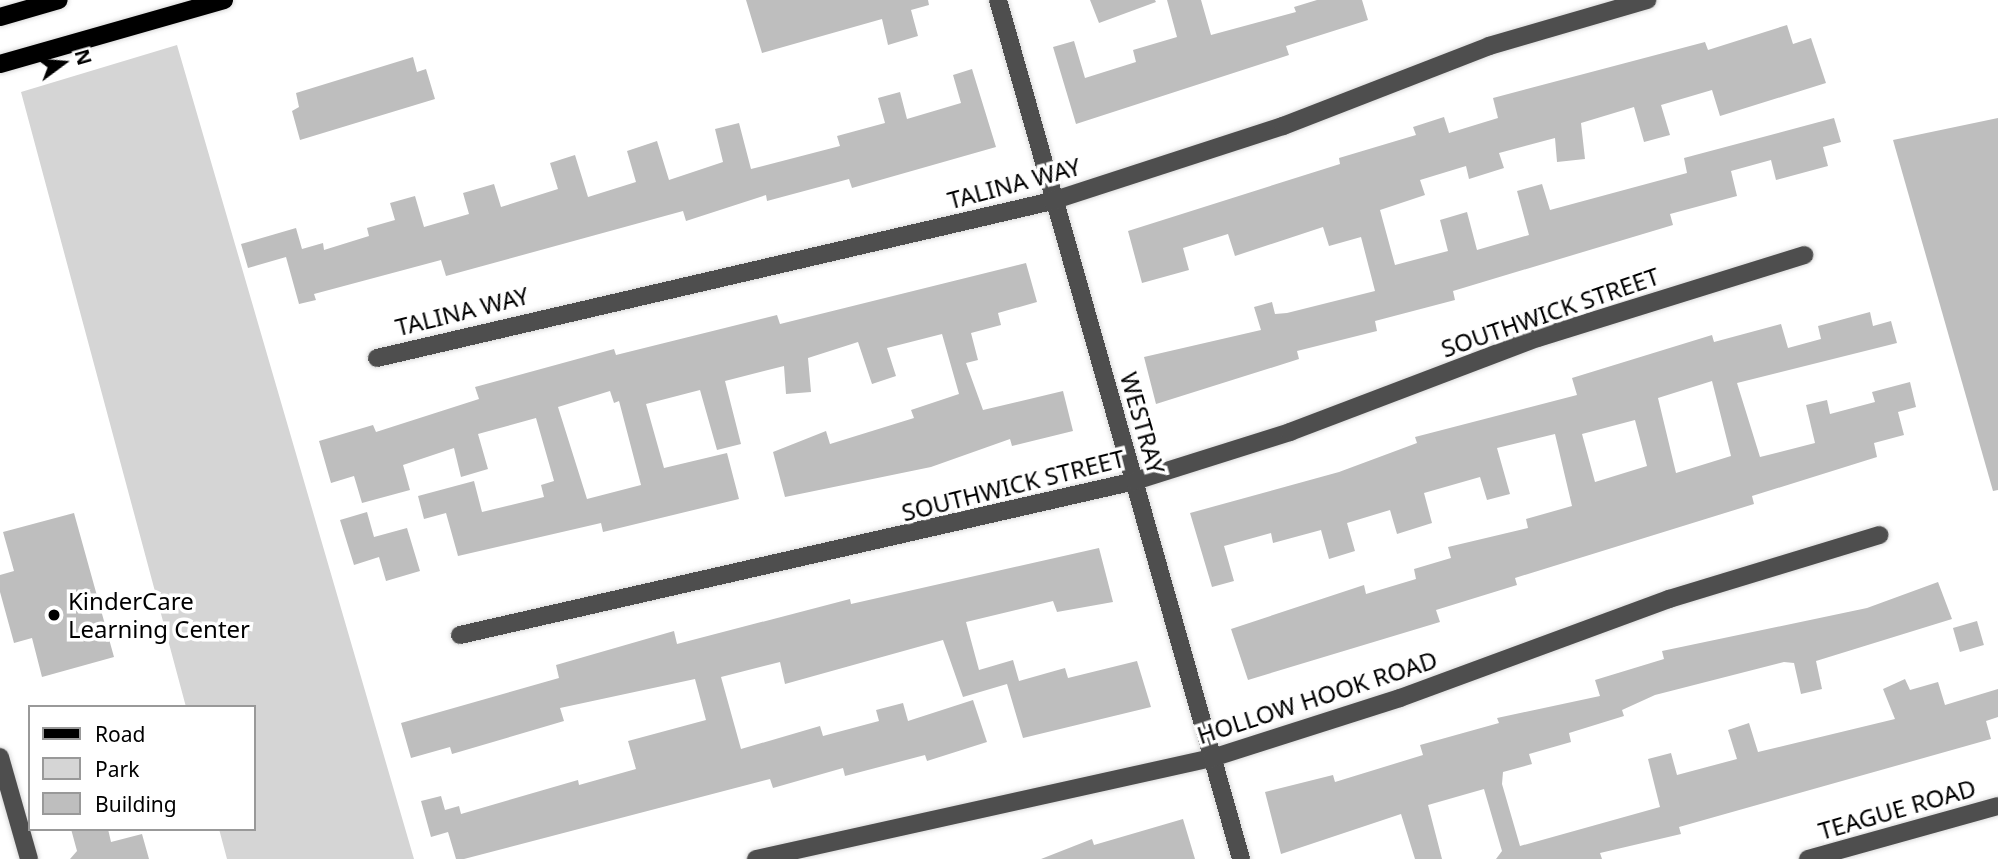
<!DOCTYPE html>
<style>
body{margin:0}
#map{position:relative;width:1998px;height:859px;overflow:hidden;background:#fff;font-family:"Noto Sans",sans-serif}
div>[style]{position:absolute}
.green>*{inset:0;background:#d5d5d5}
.building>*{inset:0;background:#bebebe;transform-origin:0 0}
.roads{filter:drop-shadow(0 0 2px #dbdbdb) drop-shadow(0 0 2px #dbdbdb)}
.minor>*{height:18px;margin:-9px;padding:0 9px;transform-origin:9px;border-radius:9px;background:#4e4e4e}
.major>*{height:18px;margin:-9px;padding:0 9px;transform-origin:9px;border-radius:9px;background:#000}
.dots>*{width:19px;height:19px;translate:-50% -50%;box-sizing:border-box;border:4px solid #fff;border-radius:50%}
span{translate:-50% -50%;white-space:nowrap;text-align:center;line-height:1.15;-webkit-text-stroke:7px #fff;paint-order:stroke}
.street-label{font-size:24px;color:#000}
.poi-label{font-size:24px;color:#000}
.left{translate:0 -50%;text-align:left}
.legend{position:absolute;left:28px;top:705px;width:228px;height:126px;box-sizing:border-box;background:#fff;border:2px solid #999;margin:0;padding:9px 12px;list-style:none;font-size:21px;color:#000}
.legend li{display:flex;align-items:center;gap:14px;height:35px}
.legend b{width:35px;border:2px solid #999}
.north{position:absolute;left:28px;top:28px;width:70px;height:70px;-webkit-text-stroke:5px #fff;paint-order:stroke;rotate:74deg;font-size:19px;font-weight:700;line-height:28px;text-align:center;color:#000}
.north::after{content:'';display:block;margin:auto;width:24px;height:32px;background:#000;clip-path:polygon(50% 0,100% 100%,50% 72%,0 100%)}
</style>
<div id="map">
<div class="green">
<div style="clip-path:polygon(177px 45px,414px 859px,227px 859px,219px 829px,254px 829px,254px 707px,186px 707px,21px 92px)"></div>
</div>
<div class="building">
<div style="clip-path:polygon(746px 0,928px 0,929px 5px,911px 10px,918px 36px,888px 45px,882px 19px,762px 53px)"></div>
<div style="clip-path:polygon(1090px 0,1155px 0,1156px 2px,1099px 23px)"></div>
<div style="clip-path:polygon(1167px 0,1201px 0,1211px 35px,1296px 12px,1294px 7px,1317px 0,1362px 0,1368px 20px,1286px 46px,1289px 55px,1076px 124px,1053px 47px,1074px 41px,1085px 78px,1136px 62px,1133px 50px,1177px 37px)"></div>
<div style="clip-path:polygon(1787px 25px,1793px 44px,1811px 38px,1826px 83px,1720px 116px,1712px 90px,1661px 105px,1670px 135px,1644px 142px,1634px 107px,1581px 123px,1585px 159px,1557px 162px,1555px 138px,1499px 153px,1504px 168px,1469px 179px,1466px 166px,1420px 180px,1425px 195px,1380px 210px,1395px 265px,1448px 251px,1440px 220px,1467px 212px,1477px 250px,1529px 235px,1517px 191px,1542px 184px,1550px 210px,1687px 173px,1684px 158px,1834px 118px,1841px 142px,1823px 147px,1828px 166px,1776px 180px,1771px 160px,1731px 171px,1737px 196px,1670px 214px,1673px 225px,1453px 291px,1455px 300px,1375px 321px,1377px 331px,1297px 351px,1299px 359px,1156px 404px,1144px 357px,1261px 330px,1254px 307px,1272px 302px,1275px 314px,1287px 313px,1375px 291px,1361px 237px,1329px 246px,1323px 227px,1235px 256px,1228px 234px,1183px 248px,1189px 270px,1142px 283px,1128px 231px,1340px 164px,1339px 158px,1416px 135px,1413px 127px,1444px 117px,1449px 133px,1498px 118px,1493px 98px,1705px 42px,1708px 50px)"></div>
<div style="clip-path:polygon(413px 57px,417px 72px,426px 69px,435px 99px,300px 140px,292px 111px,299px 107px,296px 93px)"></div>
<div style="clip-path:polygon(972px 69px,996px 147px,852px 188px,849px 179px,767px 201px,766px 195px,686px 221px,683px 211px,446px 276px,441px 260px,314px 294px,316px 300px,299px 304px,286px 257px,248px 268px,241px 244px,296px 228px,302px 249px,323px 243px,324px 250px,369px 236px,367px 228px,395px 220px,390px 203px,415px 196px,424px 227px,469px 214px,463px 193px,494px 184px,501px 207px,558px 189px,550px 163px,575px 155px,588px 197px,636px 182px,627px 151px,657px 141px,669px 180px,723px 162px,715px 129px,739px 123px,751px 169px,840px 146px,837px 136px,885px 123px,878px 98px,900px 92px,907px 119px,961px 103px,953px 75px)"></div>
<div style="clip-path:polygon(1998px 118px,1998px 490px,1993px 491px,1893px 140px)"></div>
<div style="clip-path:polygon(evenodd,1026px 263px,1037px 302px,998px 313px,1001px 325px,971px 333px,978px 360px,966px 363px,983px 410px,1063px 391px,1073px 431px,1012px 446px,1010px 439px,931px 467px,785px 497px,773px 452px,826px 431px,830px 444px,914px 418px,911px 410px,959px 394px,942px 334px,887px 348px,896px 376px,872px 384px,858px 342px,808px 358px,811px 392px,786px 394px,784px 366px,725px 381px,741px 444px,717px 450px,700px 390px,646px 404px,664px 468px,727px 453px,739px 499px,603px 532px,601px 523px,458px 556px,446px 513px,424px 519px,418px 496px,474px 481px,482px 512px,544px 497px,541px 485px,554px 481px,536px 418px,478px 434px,488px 469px,461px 477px,454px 448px,403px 465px,410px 490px,362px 503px,354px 476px,331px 483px,319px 441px,373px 425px,376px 432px,479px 399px,475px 387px,614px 349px,616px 355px,777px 315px,780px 324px,1026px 263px,610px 391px,614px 403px,619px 401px,641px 485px,587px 499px,558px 407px,610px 391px)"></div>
<div style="clip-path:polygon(evenodd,1870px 312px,1873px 326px,1891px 321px,1897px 343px,1737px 383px,1760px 457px,1815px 443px,1806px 405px,1827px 400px,1830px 414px,1875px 402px,1872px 392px,1910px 382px,1916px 407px,1898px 412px,1904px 435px,1874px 443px,1877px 457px,1752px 496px,1754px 504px,1515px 578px,1517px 585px,1436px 610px,1440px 622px,1248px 680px,1231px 629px,1364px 585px,1366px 594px,1416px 579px,1414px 569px,1451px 558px,1448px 547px,1528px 528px,1526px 519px,1572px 506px,1555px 434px,1497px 448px,1510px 494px,1487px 500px,1480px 477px,1424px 493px,1432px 523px,1397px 534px,1390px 510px,1347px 523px,1355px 551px,1329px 559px,1321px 530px,1273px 543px,1271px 533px,1224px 546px,1234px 581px,1212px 587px,1190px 513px,1339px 472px,1417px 443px,1415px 437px,1577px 395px,1572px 378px,1712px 335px,1714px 342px,1781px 324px,1788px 348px,1821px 339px,1818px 326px,1870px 312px,1712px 381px,1731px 456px,1676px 473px,1658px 398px,1712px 381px,1870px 312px,1635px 420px,1647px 466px,1595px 482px,1582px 434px,1635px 420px)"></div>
<div style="clip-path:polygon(367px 512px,374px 537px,407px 528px,420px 571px,386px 581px,379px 557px,354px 565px,340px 520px)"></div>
<div style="clip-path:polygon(74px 513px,114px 657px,42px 677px,32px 638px,14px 643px,0 592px,0 575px,14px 571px,3px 532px)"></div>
<div style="clip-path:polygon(1099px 548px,1113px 602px,1057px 612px,1053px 601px,966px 622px,979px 670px,1013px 660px,1019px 681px,1065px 668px,1068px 678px,1137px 661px,1151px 707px,1023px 738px,1007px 684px,963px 697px,943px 640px,785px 684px,780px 662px,721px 677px,741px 749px,820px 726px,823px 736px,879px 721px,876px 710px,903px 703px,908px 721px,973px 700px,987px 742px,927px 761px,925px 755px,845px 776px,843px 768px,773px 788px,770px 779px,464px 859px,456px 859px,448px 832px,431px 837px,421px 801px,441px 796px,445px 810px,459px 806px,461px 814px,578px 780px,579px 785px,636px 769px,628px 741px,706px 720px,695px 679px,560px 708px,564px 721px,452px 754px,450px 747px,411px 758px,401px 723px,559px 678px,556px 665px,674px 631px,677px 644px,850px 599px,851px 604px)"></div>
<div style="clip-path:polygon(1938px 582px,1952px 619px,1816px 661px,1822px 689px,1801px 694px,1794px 663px,1784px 662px,1655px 695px,1622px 710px,1624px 716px,1569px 733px,1571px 742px,1529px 754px,1532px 764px,1503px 772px,1502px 784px,1520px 846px,1660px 807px,1648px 759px,1671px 753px,1677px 775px,1737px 759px,1728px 730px,1749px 723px,1758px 752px,1895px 719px,1883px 689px,1905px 679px,1910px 690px,1938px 682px,1945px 705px,1998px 689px,1998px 717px,1986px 721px,1991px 739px,1679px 827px,1681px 834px,1600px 853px,1602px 859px,1496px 859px,1502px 851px,1484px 789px,1428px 805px,1442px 859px,1415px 859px,1401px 814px,1281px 854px,1265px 792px,1333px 775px,1335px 782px,1423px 755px,1420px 745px,1499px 723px,1497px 718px,1600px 696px,1595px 680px,1664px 659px,1662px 651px,1867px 608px)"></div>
<div style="left:1977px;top:621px;width:25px;height:25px;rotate:74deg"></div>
<div style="clip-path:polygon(1183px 819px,1195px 859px,1041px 859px,1092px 839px,1094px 845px)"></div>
<div style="clip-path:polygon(71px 829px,108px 829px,111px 842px,142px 834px,149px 859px,70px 859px,77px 851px)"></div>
</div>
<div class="roads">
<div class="minor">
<div style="left:998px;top:0;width:893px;rotate:74.2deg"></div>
<div style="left:377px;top:358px;width:693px;rotate:-13.09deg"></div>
<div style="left:1052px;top:201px;width:243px;rotate:-18deg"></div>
<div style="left:1283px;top:126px;width:221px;rotate:-21.2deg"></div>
<div style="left:1489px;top:46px;width:165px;rotate:-16.2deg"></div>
<div style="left:460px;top:635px;width:692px;rotate:-12.85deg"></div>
<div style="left:1135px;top:481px;width:163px;rotate:-17.5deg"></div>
<div style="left:1290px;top:432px;width:265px;rotate:-20.8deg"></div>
<div style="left:1538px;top:338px;width:279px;rotate:-17.3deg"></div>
<div style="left:0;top:757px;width:106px;rotate:74.1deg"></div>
<div style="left:756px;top:859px;width:467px;rotate:-12.5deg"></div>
<div style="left:1212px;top:758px;width:197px;rotate:-17.7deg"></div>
<div style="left:1400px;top:698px;width:287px;rotate:-20.2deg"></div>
<div style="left:1669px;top:599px;width:220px;rotate:-16.9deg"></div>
<div style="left:1808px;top:859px;width:197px;rotate:-15.6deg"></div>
</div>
<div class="major">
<div style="left:0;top:17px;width:61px;rotate:-16.1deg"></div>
<div style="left:0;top:64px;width:233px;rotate:-15.9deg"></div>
</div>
</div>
<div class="dots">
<div style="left:54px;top:615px;background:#000"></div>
</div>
<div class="street-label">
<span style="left:1014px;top:183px;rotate:-15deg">TALINA WAY</span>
<span style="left:462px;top:311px;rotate:-14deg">TALINA WAY</span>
<span style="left:1550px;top:312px;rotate:-19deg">SOUTHWICK STREET</span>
<span style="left:1143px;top:423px;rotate:74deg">WESTRAY</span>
<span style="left:1013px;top:485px;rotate:-14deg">SOUTHWICK STREET</span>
<span style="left:1317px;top:697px;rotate:-18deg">HOLLOW HOOK ROAD</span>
<span style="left:1897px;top:809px;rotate:-16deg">TEAGUE ROAD</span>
</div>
<div class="poi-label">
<span class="left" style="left:68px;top:615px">KinderCare<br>Learning Center</span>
</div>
<ul class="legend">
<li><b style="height:9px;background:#000"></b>Road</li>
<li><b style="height:19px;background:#d5d5d5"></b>Park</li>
<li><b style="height:19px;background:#bebebe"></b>Building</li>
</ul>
<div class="north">N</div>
</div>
